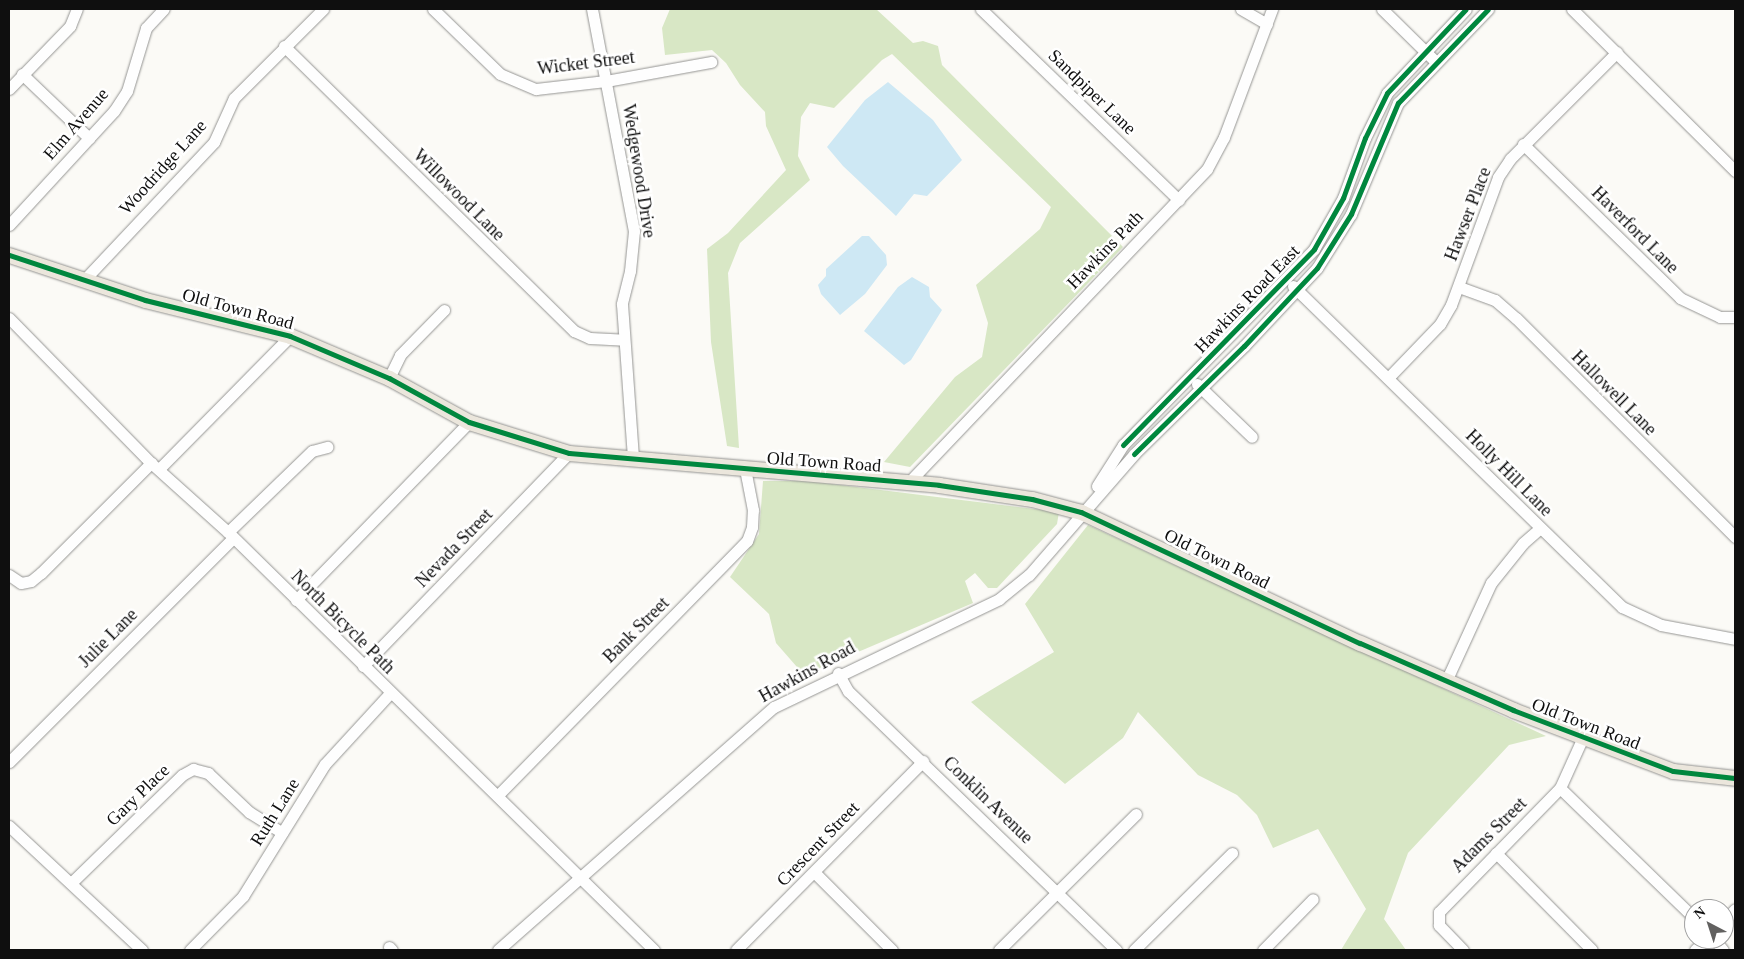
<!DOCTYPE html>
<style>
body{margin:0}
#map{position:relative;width:1744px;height:959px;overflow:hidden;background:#fbfaf6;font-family:"Times New Roman",serif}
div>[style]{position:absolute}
.forest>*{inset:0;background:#d8e7c5}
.water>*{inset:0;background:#cee8f4}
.roads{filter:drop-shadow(0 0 1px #959593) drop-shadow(0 0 1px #959593)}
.minor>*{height:11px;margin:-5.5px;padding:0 5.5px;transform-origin:5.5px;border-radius:5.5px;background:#fefefe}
.major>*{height:15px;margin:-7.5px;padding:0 7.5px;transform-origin:7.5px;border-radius:7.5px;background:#ebe6dc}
.cycleway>*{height:5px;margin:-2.5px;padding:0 2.5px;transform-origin:2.5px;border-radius:2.5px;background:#00873e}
span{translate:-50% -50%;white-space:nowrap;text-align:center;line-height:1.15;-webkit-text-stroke:5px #fff;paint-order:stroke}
.street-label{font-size:18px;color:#0f0f0f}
.frame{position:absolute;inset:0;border:10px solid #0f0f0f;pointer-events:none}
.north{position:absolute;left:1684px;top:899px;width:50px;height:50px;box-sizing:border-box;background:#fff;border:1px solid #9f9f9f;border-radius:50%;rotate:320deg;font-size:14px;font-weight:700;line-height:20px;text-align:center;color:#0f0f0f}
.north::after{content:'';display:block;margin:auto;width:18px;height:22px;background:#626160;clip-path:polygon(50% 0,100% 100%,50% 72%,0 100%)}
</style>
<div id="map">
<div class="forest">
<div style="clip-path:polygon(670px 9px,876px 9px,913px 43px,923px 41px,938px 46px,942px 65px,1123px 247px,910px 467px,884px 462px,955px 377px,982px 357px,988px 323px,976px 285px,1040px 229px,1051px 207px,892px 54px,882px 60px,834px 108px,810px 103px,801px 117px,798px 156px,810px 180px,740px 243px,728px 273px,739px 448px,727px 446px,711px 342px,707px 249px,728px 233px,786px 170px,766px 126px,765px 112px,740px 85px,726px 63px,712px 50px,665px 55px,662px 28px)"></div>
<div style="clip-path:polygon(763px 481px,808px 481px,1059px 512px,1057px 524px,997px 588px,988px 588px,975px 573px,965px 581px,973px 603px,804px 675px,776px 643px,769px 614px,730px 577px,759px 534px)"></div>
<div style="clip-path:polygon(1088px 525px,1546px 736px,1509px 745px,1408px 853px,1384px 919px,1406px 950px,1341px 950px,1366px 909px,1318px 829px,1273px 848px,1257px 815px,1237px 795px,1198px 775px,1138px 712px,1123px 738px,1065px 784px,971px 702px,1054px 652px,1025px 604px)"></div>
</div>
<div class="water">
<div style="clip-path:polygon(888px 82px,933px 120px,962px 160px,927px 196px,914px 194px,896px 216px,843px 166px,827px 147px,865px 100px)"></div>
<div style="clip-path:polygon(862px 236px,869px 236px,886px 255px,887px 265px,865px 294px,840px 315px,821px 294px,818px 285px,826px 276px,826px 269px)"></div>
<div style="clip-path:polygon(912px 277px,929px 287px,930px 297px,942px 310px,911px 360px,904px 365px,864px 331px,898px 287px)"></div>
</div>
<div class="roads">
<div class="minor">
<div style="left:433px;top:9px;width:93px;rotate:44.1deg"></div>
<div style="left:500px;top:74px;width:39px;rotate:23deg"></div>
<div style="left:536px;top:89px;width:70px;rotate:-6.5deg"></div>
<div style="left:606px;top:81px;width:107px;rotate:-10.3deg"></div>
<div style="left:592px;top:9px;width:226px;rotate:79.3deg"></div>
<div style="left:634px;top:231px;width:40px;rotate:95.7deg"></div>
<div style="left:630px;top:271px;width:34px;rotate:104deg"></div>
<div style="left:622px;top:304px;width:155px;rotate:85.9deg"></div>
<div style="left:981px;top:9px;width:275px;rotate:44deg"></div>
<div style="left:1241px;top:9px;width:30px;rotate:30deg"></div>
<div style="left:1382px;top:9px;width:76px;rotate:44.5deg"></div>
<div style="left:1572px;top:9px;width:230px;rotate:44.8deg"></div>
<div style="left:284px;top:46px;width:407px;rotate:44.5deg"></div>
<div style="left:574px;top:331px;width:17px;rotate:24deg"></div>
<div style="left:590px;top:338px;width:34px;rotate:3deg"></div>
<div style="left:22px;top:74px;width:93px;rotate:43.7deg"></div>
<div style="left:9px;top:89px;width:88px;rotate:-45.9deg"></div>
<div style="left:70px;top:26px;width:18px;rotate:-68deg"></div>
<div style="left:1523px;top:144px;width:220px;rotate:44.4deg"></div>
<div style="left:1680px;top:298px;width:44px;rotate:25.4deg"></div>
<div style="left:1720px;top:317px;width:15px"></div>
<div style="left:9px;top:225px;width:155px;rotate:-47.4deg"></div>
<div style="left:114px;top:111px;width:24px;rotate:-57deg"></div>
<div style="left:127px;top:91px;width:66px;rotate:-73.2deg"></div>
<div style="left:146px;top:28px;width:26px;rotate:-47deg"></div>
<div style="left:84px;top:280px;width:190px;rotate:-46.7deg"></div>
<div style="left:214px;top:142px;width:48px;rotate:-65.6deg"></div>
<div style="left:234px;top:98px;width:126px;rotate:-45deg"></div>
<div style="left:1293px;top:286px;width:460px;rotate:44.3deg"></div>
<div style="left:1622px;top:607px;width:43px;rotate:24.8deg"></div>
<div style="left:1661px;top:625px;width:75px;rotate:10.7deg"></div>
<div style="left:1459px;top:287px;width:38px;rotate:20deg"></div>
<div style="left:1495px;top:300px;width:28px;rotate:41deg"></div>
<div style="left:1516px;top:318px;width:310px;rotate:45deg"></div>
<div style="left:9px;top:318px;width:203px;rotate:45.6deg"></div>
<div style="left:151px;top:463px;width:103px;rotate:41.9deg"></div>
<div style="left:228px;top:532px;width:597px;rotate:44.46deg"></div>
<div style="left:389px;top:378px;width:25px;rotate:-64deg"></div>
<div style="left:400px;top:355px;width:63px;rotate:-45.6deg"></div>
<div style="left:1388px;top:378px;width:75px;rotate:-46.1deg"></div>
<div style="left:1440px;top:324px;width:22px;rotate:-60deg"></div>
<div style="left:1451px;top:305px;width:136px;rotate:-69.8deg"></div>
<div style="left:1498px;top:177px;width:22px;rotate:-56deg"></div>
<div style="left:1510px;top:159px;width:151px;rotate:-45deg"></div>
<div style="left:1197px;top:384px;width:76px;rotate:43.9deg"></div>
<div style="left:159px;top:469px;width:187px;rotate:-45.4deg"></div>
<div style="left:909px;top:482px;width:432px;rotate:-46.4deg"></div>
<div style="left:1207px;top:169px;width:36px;rotate:-62deg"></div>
<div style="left:1224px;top:137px;width:137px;rotate:-69.4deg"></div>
<div style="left:1097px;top:486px;width:49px;rotate:-57.6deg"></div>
<div style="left:1123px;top:445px;width:274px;rotate:-45.7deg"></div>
<div style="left:1314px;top:249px;width:59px;rotate:-60.4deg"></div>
<div style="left:1343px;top:198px;width:64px;rotate:-69.9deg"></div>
<div style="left:1365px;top:138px;width:50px;rotate:-63.9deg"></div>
<div style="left:1387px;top:93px;width:115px;rotate:-46.8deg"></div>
<div style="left:228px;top:532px;width:117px;rotate:-44deg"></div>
<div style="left:312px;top:451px;width:16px;rotate:-15deg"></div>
<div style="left:9px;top:575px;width:14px;rotate:34deg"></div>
<div style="left:21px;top:583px;width:10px;rotate:-11deg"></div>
<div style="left:31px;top:581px;width:13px;rotate:-39deg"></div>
<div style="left:41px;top:573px;width:156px;rotate:-45deg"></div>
<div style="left:296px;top:600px;width:248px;rotate:-45.8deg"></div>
<div style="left:363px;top:666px;width:296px;rotate:-46deg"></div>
<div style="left:838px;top:673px;width:21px;rotate:61deg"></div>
<div style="left:848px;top:691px;width:373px;rotate:44deg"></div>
<div style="left:1447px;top:679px;width:106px;rotate:-65.4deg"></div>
<div style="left:1491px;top:583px;width:51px;rotate:-51.3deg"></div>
<div style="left:1523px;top:543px;width:23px;rotate:-41deg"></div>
<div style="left:9px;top:762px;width:317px;rotate:-45deg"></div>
<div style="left:1560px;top:788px;width:187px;rotate:44.1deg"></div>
<div style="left:498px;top:795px;width:356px;rotate:-45.6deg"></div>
<div style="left:747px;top:541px;width:15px;rotate:-70deg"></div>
<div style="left:752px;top:527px;width:17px;rotate:-87deg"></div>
<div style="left:753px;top:510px;width:42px;rotate:-101deg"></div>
<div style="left:9px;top:826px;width:182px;rotate:43deg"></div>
<div style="left:1496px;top:853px;width:136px;rotate:45.3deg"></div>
<div style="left:815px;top:873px;width:109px;rotate:45deg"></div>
<div style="left:71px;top:883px;width:155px;rotate:-44.2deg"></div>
<div style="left:182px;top:775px;width:13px;rotate:-29deg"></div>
<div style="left:193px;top:769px;width:16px;rotate:15deg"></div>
<div style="left:208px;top:773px;width:57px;rotate:43.6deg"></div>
<div style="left:249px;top:812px;width:39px;rotate:32deg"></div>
<div style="left:1724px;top:921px;width:16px;rotate:-47deg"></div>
<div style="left:1714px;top:939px;width:14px;rotate:51deg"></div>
<div style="left:389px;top:947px;width:4px;rotate:45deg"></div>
<div style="left:190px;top:950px;width:76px;rotate:-45.5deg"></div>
<div style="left:243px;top:896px;width:155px;rotate:-58.2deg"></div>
<div style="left:325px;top:764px;width:96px;rotate:-47.5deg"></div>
<div style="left:498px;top:950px;width:368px;rotate:-41.4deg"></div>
<div style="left:774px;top:707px;width:250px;rotate:-25.6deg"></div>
<div style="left:999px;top:599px;width:38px;rotate:-39deg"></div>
<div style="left:1029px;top:575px;width:160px;rotate:-49deg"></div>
<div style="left:1134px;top:454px;width:154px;rotate:-44.5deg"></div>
<div style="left:1244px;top:346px;width:107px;rotate:-46.9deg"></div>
<div style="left:1317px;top:268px;width:64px;rotate:-57.8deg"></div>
<div style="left:1351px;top:214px;width:121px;rotate:-67.1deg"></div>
<div style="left:1398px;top:103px;width:130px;rotate:-46.2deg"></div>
<div style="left:736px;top:950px;width:266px;rotate:-45.3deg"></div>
<div style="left:999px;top:950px;width:193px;rotate:-44.8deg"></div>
<div style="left:1134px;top:950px;width:138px;rotate:-44.7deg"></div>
<div style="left:1263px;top:950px;width:71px;rotate:-45.6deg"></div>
<div style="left:1463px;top:950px;width:35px;rotate:-134deg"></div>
<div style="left:1439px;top:925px;width:13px;rotate:-90deg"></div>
<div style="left:1439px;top:912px;width:173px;rotate:-45.7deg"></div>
<div style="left:1560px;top:788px;width:56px;rotate:-65.7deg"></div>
<div style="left:1695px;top:950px;width:16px;rotate:-45deg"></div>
</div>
<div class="major">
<div style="left:9px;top:255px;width:143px;rotate:18.3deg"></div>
<div style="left:145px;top:300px;width:149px;rotate:13.9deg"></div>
<div style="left:290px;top:336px;width:108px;rotate:23deg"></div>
<div style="left:389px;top:378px;width:91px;rotate:28.8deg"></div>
<div style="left:469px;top:422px;width:105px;rotate:17.2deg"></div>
<div style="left:569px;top:453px;width:371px;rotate:4.9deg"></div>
<div style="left:939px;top:485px;width:94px;rotate:8.6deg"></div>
<div style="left:1032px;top:499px;width:51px;rotate:14.9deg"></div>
<div style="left:1081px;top:512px;width:308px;rotate:25.2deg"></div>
<div style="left:1360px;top:643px;width:167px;rotate:23.6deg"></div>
<div style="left:1513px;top:710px;width:171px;rotate:20.9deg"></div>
<div style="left:1673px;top:771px;width:62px;rotate:6.4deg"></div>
</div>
</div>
<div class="cycleway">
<div style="left:9px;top:255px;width:143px;rotate:18.3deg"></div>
<div style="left:145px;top:300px;width:149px;rotate:13.9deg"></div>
<div style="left:290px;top:336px;width:108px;rotate:23deg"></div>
<div style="left:389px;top:378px;width:91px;rotate:28.8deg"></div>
<div style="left:469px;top:422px;width:105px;rotate:17.2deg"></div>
<div style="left:569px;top:453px;width:371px;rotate:4.9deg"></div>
<div style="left:939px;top:485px;width:94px;rotate:8.6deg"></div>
<div style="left:1032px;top:499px;width:51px;rotate:14.9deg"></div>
<div style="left:1081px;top:512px;width:308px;rotate:25.2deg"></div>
<div style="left:1360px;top:643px;width:167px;rotate:23.6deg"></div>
<div style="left:1513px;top:710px;width:171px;rotate:20.9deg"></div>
<div style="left:1673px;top:771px;width:62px;rotate:6.4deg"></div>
<div style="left:1123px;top:445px;width:274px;rotate:-45.7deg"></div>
<div style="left:1314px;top:249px;width:59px;rotate:-60.4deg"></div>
<div style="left:1343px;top:198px;width:64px;rotate:-69.9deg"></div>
<div style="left:1365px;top:138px;width:50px;rotate:-63.9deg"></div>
<div style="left:1387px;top:93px;width:115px;rotate:-46.8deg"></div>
<div style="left:1134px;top:454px;width:154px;rotate:-44.5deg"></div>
<div style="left:1244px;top:346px;width:107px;rotate:-46.9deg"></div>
<div style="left:1317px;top:268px;width:64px;rotate:-57.8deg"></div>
<div style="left:1351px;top:214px;width:121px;rotate:-67.1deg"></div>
<div style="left:1398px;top:103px;width:130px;rotate:-46.2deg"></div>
</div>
<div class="street-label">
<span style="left:586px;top:63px;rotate:-7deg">Wicket Street</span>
<span style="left:1092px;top:92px;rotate:44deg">Sandpiper Lane</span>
<span style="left:76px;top:124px;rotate:-49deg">Elm Avenue</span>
<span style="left:163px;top:167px;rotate:-48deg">Woodridge Lane</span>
<span style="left:639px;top:171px;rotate:81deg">Wedgewood Drive</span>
<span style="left:459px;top:195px;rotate:45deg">Willowood Lane</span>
<span style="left:1468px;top:214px;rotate:-69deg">Hawser Place</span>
<span style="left:1635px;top:230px;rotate:45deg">Haverford Lane</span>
<span style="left:1105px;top:250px;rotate:-46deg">Hawkins Path</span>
<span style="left:1247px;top:299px;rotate:-46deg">Hawkins Road East</span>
<span style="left:238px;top:309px;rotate:15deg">Old Town Road</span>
<span style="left:1614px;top:393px;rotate:45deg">Hallowell Lane</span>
<span style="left:824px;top:462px;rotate:4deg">Old Town Road</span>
<span style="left:1509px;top:473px;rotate:45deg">Holly Hill Lane</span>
<span style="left:454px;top:548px;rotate:-46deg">Nevada Street</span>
<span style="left:1217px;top:559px;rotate:26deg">Old Town Road</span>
<span style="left:343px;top:622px;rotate:45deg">North Bicycle Path</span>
<span style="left:636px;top:630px;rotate:-45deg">Bank Street</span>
<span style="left:108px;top:638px;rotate:-45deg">Julie Lane</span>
<span style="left:807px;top:672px;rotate:-29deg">Hawkins Road</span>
<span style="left:1586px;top:724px;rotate:21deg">Old Town Road</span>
<span style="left:138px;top:795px;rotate:-44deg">Gary Place</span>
<span style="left:988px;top:800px;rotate:44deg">Conklin Avenue</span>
<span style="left:275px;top:812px;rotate:-58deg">Ruth Lane</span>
<span style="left:1489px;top:835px;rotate:-45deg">Adams Street</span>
<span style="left:818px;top:844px;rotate:-46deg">Crescent Street</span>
</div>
<div class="frame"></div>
<div class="north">N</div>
</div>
